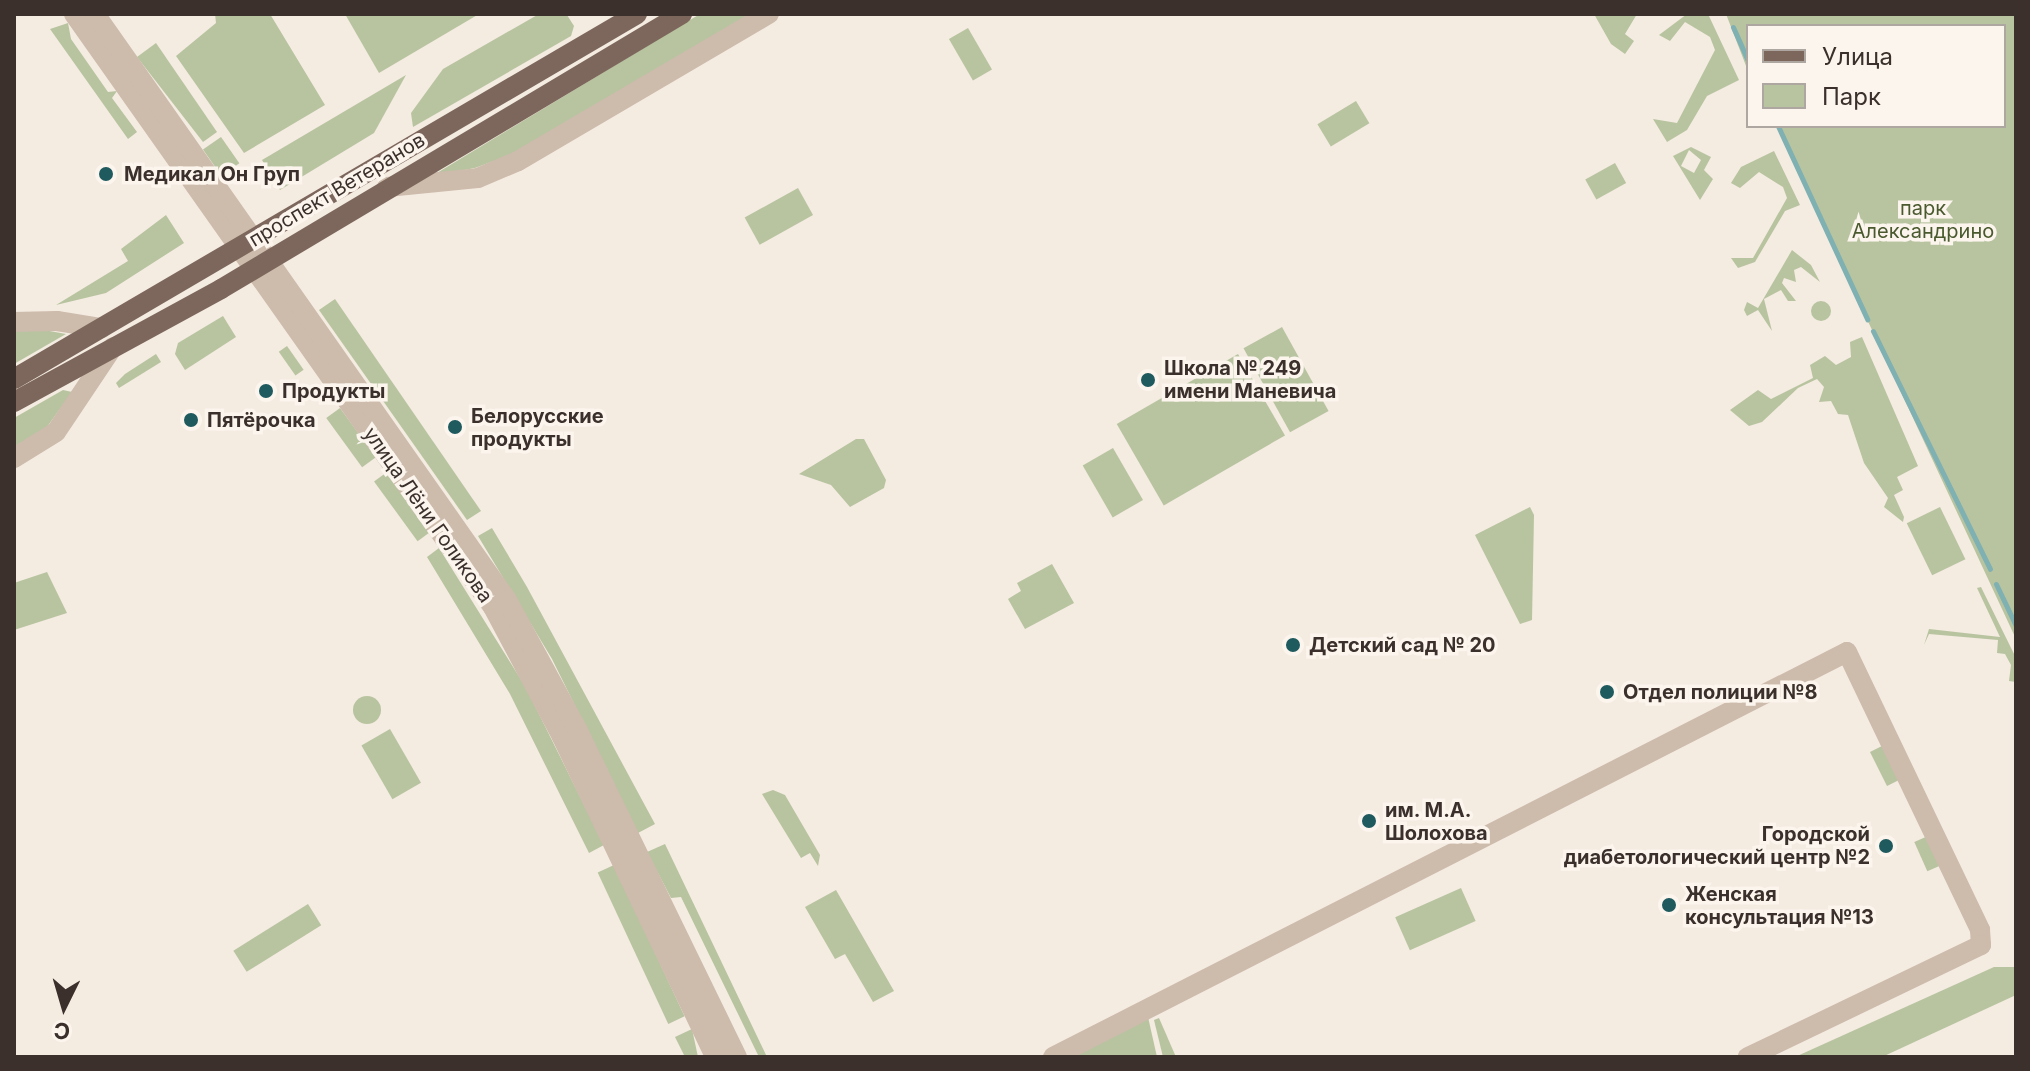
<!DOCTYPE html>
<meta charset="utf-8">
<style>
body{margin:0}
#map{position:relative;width:2030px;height:1071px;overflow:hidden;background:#f4ebe1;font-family:Inter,sans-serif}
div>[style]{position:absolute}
.green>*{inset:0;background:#b8c4a0;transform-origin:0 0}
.round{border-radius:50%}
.stream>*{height:5px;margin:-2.5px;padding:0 2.5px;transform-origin:2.5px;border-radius:2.5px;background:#7fb0b2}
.minor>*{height:20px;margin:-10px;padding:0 10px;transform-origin:10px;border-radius:10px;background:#cdbbac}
.major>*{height:20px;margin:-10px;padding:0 10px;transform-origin:10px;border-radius:10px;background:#7d675c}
.dots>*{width:22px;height:22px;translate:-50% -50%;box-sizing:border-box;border:4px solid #fbf5ee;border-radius:50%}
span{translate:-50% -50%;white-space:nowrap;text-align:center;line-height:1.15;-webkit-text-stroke:7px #fbf5ee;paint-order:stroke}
.poi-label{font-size:20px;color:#3b302b;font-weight:700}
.left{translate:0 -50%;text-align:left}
.right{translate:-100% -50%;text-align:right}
.street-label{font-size:20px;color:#3b302b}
.park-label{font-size:20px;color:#4a5a2e}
.frame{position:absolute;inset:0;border:16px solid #3b302b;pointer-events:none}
.legend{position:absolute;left:1746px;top:24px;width:260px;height:104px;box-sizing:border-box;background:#fbf5ee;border:2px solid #aea6a0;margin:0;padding:10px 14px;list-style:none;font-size:24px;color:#3b302b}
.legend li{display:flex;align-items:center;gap:16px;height:40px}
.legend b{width:40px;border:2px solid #aea6a0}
.north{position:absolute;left:24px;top:967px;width:80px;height:80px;-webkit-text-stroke:6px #fbf5ee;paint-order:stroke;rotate:185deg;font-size:22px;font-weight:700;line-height:32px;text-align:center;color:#3b302b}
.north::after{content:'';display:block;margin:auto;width:28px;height:36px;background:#3b302b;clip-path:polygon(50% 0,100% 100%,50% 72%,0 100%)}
</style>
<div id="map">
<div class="green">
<div style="clip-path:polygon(215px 14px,270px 14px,325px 105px,244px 153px,176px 56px,216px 23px)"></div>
<div style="clip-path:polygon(345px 14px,479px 14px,379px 73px)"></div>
<div style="clip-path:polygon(539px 14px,567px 15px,574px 26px,571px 36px,413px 127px,411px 113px,443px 69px)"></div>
<div style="clip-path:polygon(700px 14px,752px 14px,515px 153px,475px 168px,432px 176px)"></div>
<div style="clip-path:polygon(1594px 14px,1637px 14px,1625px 34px,1634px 41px,1625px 54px,1611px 44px)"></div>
<div style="clip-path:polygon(1687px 14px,1708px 14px,1739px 80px,1707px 96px,1687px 130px,1667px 142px,1653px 119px,1677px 123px,1715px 50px,1710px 37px,1685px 22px,1670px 41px,1659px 35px)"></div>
<div style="clip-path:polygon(1726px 14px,2016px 14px,2016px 639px,1777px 126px,2004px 126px,2004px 26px,1748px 26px,1748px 71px)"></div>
<div style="clip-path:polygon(68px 23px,71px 39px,108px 92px,117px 91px,112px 98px,137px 132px,128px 139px,50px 29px)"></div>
<div style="left:968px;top:28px;width:48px;height:22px;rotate:60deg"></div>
<div style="clip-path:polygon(156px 43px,217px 132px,203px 142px,137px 57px)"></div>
<div style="clip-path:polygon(406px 75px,374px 133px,280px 190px,262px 160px)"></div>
<div style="left:1356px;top:101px;width:26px;height:45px;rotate:59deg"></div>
<div style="left:221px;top:137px;width:32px;height:22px;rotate:55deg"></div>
<div style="clip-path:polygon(evenodd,1691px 147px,1711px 157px,1704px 170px,1713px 179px,1700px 200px,1673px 156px,1691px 147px,1689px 150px,1701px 160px,1694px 173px,1681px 166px,1689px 150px)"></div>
<div style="clip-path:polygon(1774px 151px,1800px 205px,1785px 211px,1755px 262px,1738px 268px,1731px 258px,1753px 258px,1787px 198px,1783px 187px,1759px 172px,1740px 188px,1731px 183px,1741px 167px)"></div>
<div style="left:1615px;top:163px;width:23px;height:34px;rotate:61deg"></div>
<div style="left:798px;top:188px;width:31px;height:61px;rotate:61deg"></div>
<div style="clip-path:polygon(166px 215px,184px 243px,106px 293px,56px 305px,128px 261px,121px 249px)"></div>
<div style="clip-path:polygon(1792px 250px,1811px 265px,1820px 282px,1801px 267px,1794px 270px,1796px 282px,1784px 278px,1782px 283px,1796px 301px,1788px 301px,1781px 290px,1764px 299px,1772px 331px,1758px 310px,1747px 316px,1744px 310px,1747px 302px,1758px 308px)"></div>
<div style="clip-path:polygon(335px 299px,481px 511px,467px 520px,319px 310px)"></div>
<div class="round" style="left:1811px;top:301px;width:20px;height:20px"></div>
<div style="clip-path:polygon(223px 316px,236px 337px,185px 370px,175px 354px,178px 343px)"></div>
<div style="clip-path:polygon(22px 326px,66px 334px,14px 364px,14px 331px)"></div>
<div style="left:1282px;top:327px;width:96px;height:44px;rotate:61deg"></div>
<div style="clip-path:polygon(1862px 337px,1918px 466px,1897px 477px,1903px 490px,1894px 495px,1904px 517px,1903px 522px,1884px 507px,1888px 498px,1864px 463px,1848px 415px,1838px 414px,1831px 401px,1819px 402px,1824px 387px,1817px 379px,1798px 388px,1762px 422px,1749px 426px,1730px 410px,1758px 390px,1771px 399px,1813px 378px,1810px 365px,1825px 356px,1836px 365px,1851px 357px,1850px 342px)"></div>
<div style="left:287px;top:346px;width:29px;height:10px;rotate:55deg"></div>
<div style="clip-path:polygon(156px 354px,161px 362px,119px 388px,116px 383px,125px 374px)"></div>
<div style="left:1238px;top:354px;width:94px;height:140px;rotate:60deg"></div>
<div style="clip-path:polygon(63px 390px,72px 392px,47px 427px,14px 447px,14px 418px)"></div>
<div style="left:340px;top:408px;width:61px;height:17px;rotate:54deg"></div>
<div style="clip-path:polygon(856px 439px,864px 439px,886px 480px,884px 488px,850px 507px,831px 485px,799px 474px)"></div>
<div style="left:1113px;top:448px;width:60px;height:35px;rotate:60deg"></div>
<div style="left:387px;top:472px;width:74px;height:16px;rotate:54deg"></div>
<div style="clip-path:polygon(1530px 507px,1534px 515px,1532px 620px,1520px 624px,1475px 535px)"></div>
<div style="left:1940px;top:507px;width:58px;height:37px;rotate:64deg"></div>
<div style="clip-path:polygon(492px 528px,527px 587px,655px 824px,638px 833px,552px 659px,478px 536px)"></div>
<div style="clip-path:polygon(439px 548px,525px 686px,604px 845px,589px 853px,510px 694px,427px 557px)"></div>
<div style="clip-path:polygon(1052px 564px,1074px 603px,1025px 629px,1008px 599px,1021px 591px,1017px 583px)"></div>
<div style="clip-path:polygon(47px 572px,67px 613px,14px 630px,14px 583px)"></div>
<div style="clip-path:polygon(1981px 587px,2016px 658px,2016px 682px,2009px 681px,2011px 665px,2005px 654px,1997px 653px,1998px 640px,1929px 634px,1924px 645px,1929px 629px,2000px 637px,1977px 588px)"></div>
<div class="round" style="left:353px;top:696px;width:28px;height:28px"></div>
<div style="left:390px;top:729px;width:62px;height:33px;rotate:60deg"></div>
<div style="clip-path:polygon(1884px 745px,1899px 780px,1887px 786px,1870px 752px)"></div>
<div style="clip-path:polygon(773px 790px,785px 795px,820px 855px,818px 866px,810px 853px,801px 858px,762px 794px)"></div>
<div style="left:1928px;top:836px;width:32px;height:15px;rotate:66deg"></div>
<div style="clip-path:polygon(665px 844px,767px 1057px,759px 1057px,681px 897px,671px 898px,647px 852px)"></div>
<div style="left:614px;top:865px;width:167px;height:18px;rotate:65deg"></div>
<div style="left:1461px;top:888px;width:36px;height:72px;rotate:66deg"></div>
<div style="clip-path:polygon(836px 890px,894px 991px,873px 1002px,845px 954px,835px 959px,805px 907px)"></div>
<div style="left:308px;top:904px;width:25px;height:88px;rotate:58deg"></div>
<div style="clip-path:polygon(1994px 967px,2016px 967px,2016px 995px,1882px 1057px,1795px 1057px)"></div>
<div style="clip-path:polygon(1148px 1017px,1157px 1057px,1071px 1057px)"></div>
<div style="clip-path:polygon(1159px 1018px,1176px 1057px,1163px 1057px,1154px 1020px)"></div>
<div style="clip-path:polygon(692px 1029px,698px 1057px,685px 1057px,675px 1037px)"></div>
</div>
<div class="stream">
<div style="left:1733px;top:27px;width:36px;rotate:66deg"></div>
<div style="left:1778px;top:126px;width:213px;rotate:65.2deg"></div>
<div style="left:1873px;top:331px;width:265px;rotate:63.8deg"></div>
<div style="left:1996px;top:584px;width:47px;rotate:64.5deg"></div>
</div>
<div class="minor">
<div style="left:74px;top:14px;width:726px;rotate:54.76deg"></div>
<div style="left:493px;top:607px;width:147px;rotate:62deg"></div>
<div style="left:562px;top:737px;width:355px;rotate:64.4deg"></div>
<div style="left:95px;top:14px;width:716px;rotate:54.89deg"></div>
<div style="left:507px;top:600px;width:147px;rotate:61.5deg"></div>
<div style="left:577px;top:729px;width:365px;rotate:64deg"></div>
<div style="left:387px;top:187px;width:91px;rotate:-5.6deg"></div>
<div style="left:478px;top:178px;width:43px;rotate:-23deg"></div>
<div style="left:518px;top:161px;width:291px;rotate:-30.4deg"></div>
<div style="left:14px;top:322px;width:43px;rotate:-1.3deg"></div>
<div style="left:57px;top:321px;width:45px;rotate:9deg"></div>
<div style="left:14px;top:458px;width:49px;rotate:-31.8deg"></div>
<div style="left:56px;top:432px;width:102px;rotate:-56.2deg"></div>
<div style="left:1053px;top:1057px;width:891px;rotate:-27.03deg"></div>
<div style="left:1847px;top:652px;width:308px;rotate:64.4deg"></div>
<div style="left:1980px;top:930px;width:15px;rotate:86deg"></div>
<div style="left:1981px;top:945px;width:259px;rotate:154.3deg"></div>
</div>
<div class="major">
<div style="left:14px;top:379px;width:722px;rotate:-30.36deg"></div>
<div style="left:14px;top:402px;width:236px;rotate:-28.6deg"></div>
<div style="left:221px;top:289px;width:537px;rotate:-30.82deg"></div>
</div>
<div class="dots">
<div style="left:106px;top:174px;background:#1f5a5e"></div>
<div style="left:1148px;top:380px;background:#1f5a5e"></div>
<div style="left:266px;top:391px;background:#1f5a5e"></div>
<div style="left:191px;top:420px;background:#1f5a5e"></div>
<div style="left:455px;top:427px;background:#1f5a5e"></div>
<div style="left:1293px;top:645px;background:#1f5a5e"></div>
<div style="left:1607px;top:692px;background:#1f5a5e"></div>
<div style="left:1369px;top:821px;background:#1f5a5e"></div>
<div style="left:1886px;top:846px;background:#1f5a5e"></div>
<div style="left:1669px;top:905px;background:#1f5a5e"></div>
</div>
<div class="poi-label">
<span class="left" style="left:124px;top:174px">Медикал Он Груп</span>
<span class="left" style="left:1164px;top:380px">Школа № 249<br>имени Маневича</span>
<span class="left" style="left:282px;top:391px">Продукты</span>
<span class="left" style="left:471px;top:428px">Белорусские<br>продукты</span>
<span class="left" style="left:207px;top:420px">Пятёрочка</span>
<span class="left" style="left:1309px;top:645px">Детский сад № 20</span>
<span class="left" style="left:1623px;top:692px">Отдел полиции №8</span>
<span class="left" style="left:1385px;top:822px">им. М.А.<br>Шолохова</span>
<span class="right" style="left:1870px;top:846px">Городской<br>диабетологический центр №2</span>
<span class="left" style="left:1685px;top:906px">Женская<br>консультация №13</span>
</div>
<div class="street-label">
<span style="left:337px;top:190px;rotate:-31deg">проспект Ветеранов</span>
<span style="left:428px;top:515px;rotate:55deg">улица Лёни Голикова</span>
</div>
<div class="park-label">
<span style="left:1923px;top:220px">парк<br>Александрино</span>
</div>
<div class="frame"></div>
<ul class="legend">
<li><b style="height:10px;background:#7d675c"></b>Улица</li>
<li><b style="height:22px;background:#b8c4a0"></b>Парк</li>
</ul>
<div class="north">С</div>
</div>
